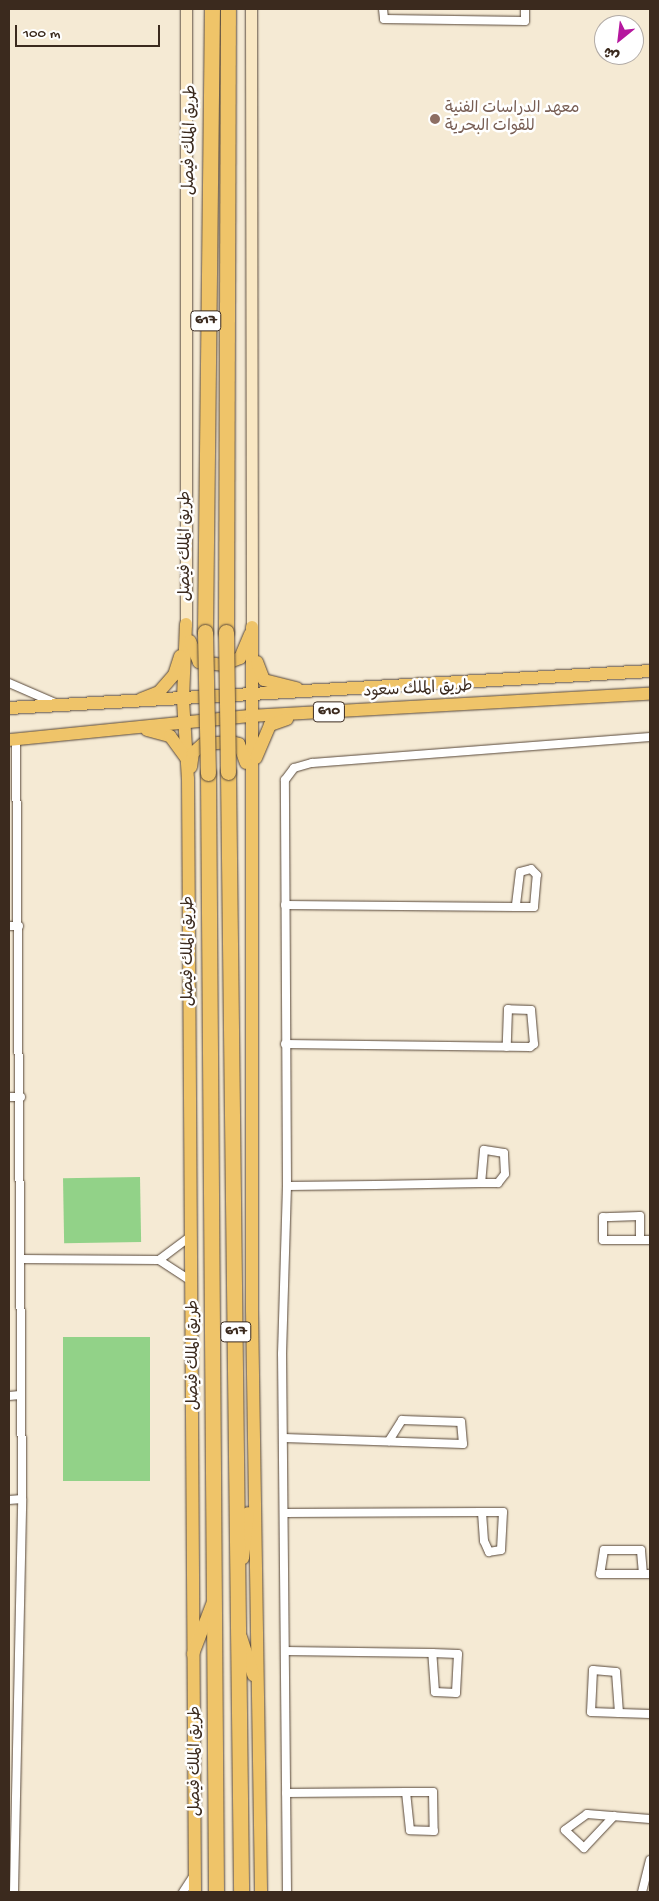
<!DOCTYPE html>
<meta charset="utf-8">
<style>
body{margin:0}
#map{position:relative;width:659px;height:1901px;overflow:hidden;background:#f5ead4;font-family:"Gochi Hand","Playpen Sans Arabic",sans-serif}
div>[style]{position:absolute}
.green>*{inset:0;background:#92d288;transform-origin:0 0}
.roads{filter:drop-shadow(0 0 1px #574739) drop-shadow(0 0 1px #574739)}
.street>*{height:8px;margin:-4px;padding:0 4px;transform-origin:4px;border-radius:4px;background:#fff}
.secondary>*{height:11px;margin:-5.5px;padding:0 5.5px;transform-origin:5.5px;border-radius:5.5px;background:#f9e7c3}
.primary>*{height:12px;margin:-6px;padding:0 6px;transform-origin:6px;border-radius:6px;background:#efc469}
.highway>*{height:15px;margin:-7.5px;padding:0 7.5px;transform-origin:7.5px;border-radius:7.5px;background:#efc469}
.bridges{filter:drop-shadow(0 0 1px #574739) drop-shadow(0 0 1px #574739)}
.highway-bridge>*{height:15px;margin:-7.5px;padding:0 7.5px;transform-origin:7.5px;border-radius:7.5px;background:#efc469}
.dots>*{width:14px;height:14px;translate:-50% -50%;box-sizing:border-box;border:2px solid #fff;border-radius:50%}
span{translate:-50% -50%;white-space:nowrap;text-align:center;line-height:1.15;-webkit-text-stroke:5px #fff;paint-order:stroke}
.shield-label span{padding:1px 4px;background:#fff;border:1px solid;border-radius:4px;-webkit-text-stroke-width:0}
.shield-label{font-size:15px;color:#3b2a1e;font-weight:700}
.education-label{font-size:16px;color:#785e54}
.left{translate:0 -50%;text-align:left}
.street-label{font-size:16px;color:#3b2a1e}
.frame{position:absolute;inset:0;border:10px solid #3b2a1e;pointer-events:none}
.north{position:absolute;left:594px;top:15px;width:50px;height:50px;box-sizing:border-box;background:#fff;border:1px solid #b1aaa5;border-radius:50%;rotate:209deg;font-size:14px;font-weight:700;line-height:20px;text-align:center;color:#3b2a1e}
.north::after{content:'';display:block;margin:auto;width:18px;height:22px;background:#b5179e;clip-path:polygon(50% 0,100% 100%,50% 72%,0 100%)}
.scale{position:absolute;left:15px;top:25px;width:145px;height:22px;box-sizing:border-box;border:2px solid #3b2a1e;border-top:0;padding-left:6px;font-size:15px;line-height:18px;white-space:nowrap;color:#3b2a1e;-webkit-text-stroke:4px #fff;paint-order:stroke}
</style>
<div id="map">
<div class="green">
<div style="left:140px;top:1177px;width:65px;height:77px;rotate:89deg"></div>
<div style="left:63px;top:1337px;width:87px;height:144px"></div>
</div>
<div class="roads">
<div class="street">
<div style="left:383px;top:9px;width:10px;rotate:84deg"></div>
<div style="left:384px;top:19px;width:141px;rotate:0.8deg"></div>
<div style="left:525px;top:21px;width:12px;rotate:-90deg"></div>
<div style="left:9px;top:683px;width:50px;rotate:23.5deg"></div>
<div style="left:285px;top:905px;width:231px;rotate:0.5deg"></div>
<div style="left:516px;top:907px;width:18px"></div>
<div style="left:534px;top:907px;width:32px;rotate:-85deg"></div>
<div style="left:537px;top:875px;width:8px;rotate:-135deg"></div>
<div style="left:531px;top:869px;width:11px;rotate:165deg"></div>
<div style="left:520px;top:872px;width:35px;rotate:97deg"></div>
<div style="left:9px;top:926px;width:10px"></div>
<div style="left:285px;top:1044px;width:245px;rotate:0.7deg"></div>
<div style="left:530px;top:1047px;width:5px;rotate:-37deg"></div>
<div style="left:534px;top:1044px;width:34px;rotate:-95deg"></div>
<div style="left:531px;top:1010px;width:23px;rotate:-178deg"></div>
<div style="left:508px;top:1009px;width:38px;rotate:92deg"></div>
<div style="left:9px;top:1097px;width:12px"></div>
<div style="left:287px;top:1186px;width:88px;rotate:-0.7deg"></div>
<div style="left:375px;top:1185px;width:106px;rotate:-1.1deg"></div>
<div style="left:481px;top:1183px;width:17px"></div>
<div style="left:498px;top:1183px;width:11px;rotate:-52deg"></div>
<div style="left:505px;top:1174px;width:21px;rotate:-93deg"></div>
<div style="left:504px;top:1153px;width:20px;rotate:-171deg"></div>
<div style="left:484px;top:1150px;width:33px;rotate:95deg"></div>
<div style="left:640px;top:1240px;width:24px;rotate:-90deg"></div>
<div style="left:640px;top:1216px;width:37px;rotate:178deg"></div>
<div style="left:603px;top:1217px;width:23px;rotate:90deg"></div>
<div style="left:603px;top:1240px;width:47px"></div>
<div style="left:20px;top:1259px;width:139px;rotate:0.4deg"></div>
<div style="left:159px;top:1260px;width:35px;rotate:33deg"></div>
<div style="left:159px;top:1260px;width:36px;rotate:-37deg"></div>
<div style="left:9px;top:1396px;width:11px;rotate:-5deg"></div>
<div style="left:284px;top:1438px;width:179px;rotate:1.9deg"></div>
<div style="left:463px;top:1444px;width:22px;rotate:-95deg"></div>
<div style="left:461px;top:1422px;width:59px;rotate:-178.1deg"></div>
<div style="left:402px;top:1420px;width:25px;rotate:122deg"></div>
<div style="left:9px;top:1500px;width:13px;rotate:-4deg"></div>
<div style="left:285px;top:1513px;width:197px;rotate:-0.3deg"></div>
<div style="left:482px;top:1512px;width:21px"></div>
<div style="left:503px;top:1512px;width:38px;rotate:93deg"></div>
<div style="left:501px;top:1550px;width:12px;rotate:171deg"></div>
<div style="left:489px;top:1552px;width:12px;rotate:-114deg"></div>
<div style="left:484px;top:1541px;width:29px;rotate:-94deg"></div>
<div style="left:643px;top:1574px;width:24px;rotate:-95deg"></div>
<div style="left:641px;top:1550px;width:37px;rotate:180deg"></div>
<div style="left:604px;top:1550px;width:24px;rotate:99deg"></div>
<div style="left:600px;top:1574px;width:50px"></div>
<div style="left:285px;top:1651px;width:147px;rotate:0.8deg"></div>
<div style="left:432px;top:1653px;width:26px;rotate:2deg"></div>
<div style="left:458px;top:1654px;width:39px;rotate:93deg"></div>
<div style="left:456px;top:1693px;width:21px;rotate:-177deg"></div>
<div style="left:435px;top:1692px;width:39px;rotate:-94deg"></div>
<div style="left:619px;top:1713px;width:41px;rotate:-94.2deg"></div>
<div style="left:616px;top:1672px;width:23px;rotate:-175deg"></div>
<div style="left:593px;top:1670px;width:42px;rotate:92.7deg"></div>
<div style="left:591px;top:1712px;width:28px;rotate:2deg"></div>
<div style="left:619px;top:1713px;width:31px;rotate:2deg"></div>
<div style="left:286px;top:1793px;width:120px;rotate:-0.5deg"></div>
<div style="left:406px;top:1792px;width:27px"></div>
<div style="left:433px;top:1792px;width:39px;rotate:89deg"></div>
<div style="left:434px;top:1831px;width:24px;rotate:-178deg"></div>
<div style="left:410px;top:1830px;width:38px;rotate:-96deg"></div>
<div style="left:614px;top:1816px;width:44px;rotate:133.2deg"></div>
<div style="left:584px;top:1848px;width:26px;rotate:-137deg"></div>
<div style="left:565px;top:1830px;width:27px;rotate:-36deg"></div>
<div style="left:587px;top:1814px;width:63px;rotate:4.5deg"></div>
<div style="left:14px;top:1892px;width:393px;rotate:-88.8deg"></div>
<div style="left:22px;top:1499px;width:760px;rotate:-90.45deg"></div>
<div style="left:183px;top:1892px;width:17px;rotate:-57deg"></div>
<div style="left:287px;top:1892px;width:538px;rotate:-90.53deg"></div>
<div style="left:282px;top:1354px;width:168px;rotate:-88.3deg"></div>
<div style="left:287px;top:1186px;width:406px;rotate:-90.3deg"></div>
<div style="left:285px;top:780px;width:15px;rotate:-53deg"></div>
<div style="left:294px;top:768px;width:19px;rotate:-16deg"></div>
<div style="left:312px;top:763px;width:339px;rotate:-4.4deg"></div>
<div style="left:642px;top:1892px;width:33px;rotate:-76deg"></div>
</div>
<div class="secondary">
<div style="left:186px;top:9px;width:615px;rotate:90deg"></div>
<div style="left:251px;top:9px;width:618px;rotate:89.91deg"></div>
</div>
<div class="primary">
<div style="left:186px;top:624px;width:76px;rotate:92.3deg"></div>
<div style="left:183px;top:700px;width:79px;rotate:86.4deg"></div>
<div style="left:188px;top:779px;width:1113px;rotate:89.64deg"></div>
<div style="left:252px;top:627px;width:683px;rotate:90deg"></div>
<div style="left:252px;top:1310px;width:582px;rotate:89.11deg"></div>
<div style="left:190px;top:641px;width:23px;rotate:67deg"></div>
<div style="left:199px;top:662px;width:23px;rotate:7deg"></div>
<div style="left:222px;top:665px;width:19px;rotate:-21deg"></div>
<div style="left:240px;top:658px;width:26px;rotate:-67deg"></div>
<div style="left:257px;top:662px;width:19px;rotate:69deg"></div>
<div style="left:264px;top:680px;width:34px;rotate:14deg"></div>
<div style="left:141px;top:699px;width:19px;rotate:-21deg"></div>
<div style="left:159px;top:692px;width:23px;rotate:-49deg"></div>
<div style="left:174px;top:675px;width:20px;rotate:-72deg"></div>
<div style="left:9px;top:708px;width:642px;rotate:-3.3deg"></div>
<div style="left:147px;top:730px;width:24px;rotate:15deg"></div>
<div style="left:170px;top:736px;width:27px;rotate:54deg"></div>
<div style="left:9px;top:740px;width:243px;rotate:-5.7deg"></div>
<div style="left:251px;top:716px;width:400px;rotate:-3.2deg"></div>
<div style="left:256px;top:758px;width:36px;rotate:-67deg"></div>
<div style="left:270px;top:725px;width:18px;rotate:-19deg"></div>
<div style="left:191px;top:767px;width:14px;rotate:-82deg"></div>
<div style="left:193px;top:753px;width:13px;rotate:-42deg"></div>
<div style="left:203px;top:744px;width:29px;rotate:-4deg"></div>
<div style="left:232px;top:742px;width:7px;rotate:16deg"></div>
<div style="left:239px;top:744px;width:20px;rotate:70deg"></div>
<div style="left:243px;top:1558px;width:45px;rotate:-83.7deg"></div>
<div style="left:241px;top:1637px;width:40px;rotate:72deg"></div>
<div style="left:193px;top:1654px;width:56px;rotate:-69deg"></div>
</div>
<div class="highway">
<div style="left:205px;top:632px;width:623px;rotate:-89.36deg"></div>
<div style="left:226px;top:632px;width:623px;rotate:-89.82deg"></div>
<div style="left:228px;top:772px;width:1120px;rotate:89.33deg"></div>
<div style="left:208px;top:773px;width:1119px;rotate:89.59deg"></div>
</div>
</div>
<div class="bridges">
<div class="highway-bridge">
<div style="left:205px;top:632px;width:141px;rotate:88.8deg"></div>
<div style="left:226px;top:632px;width:140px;rotate:89.2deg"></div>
</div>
</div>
<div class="dots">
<div style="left:435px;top:119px;background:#8d6e63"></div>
</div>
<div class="shield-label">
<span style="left:206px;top:321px">617</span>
<span style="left:329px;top:712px">610</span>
<span style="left:236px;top:1332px">617</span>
</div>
<div class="education-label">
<span class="left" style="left:445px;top:119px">معهد الدراسات الفنية<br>للقوات البحرية</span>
</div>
<div class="street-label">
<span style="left:192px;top:140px;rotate:-89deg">طريق الملك فيصل</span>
<span style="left:187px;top:546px;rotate:-90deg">طريق الملك فيصل</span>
<span style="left:418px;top:691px;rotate:-3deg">طريق الملك سعود</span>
<span style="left:190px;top:951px;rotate:-90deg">طريق الملك فيصل</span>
<span style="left:195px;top:1355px;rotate:-90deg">طريق الملك فيصل</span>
<span style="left:197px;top:1761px;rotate:-90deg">طريق الملك فيصل</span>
</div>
<div class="frame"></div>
<div class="north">ش</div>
<div class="scale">100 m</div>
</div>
